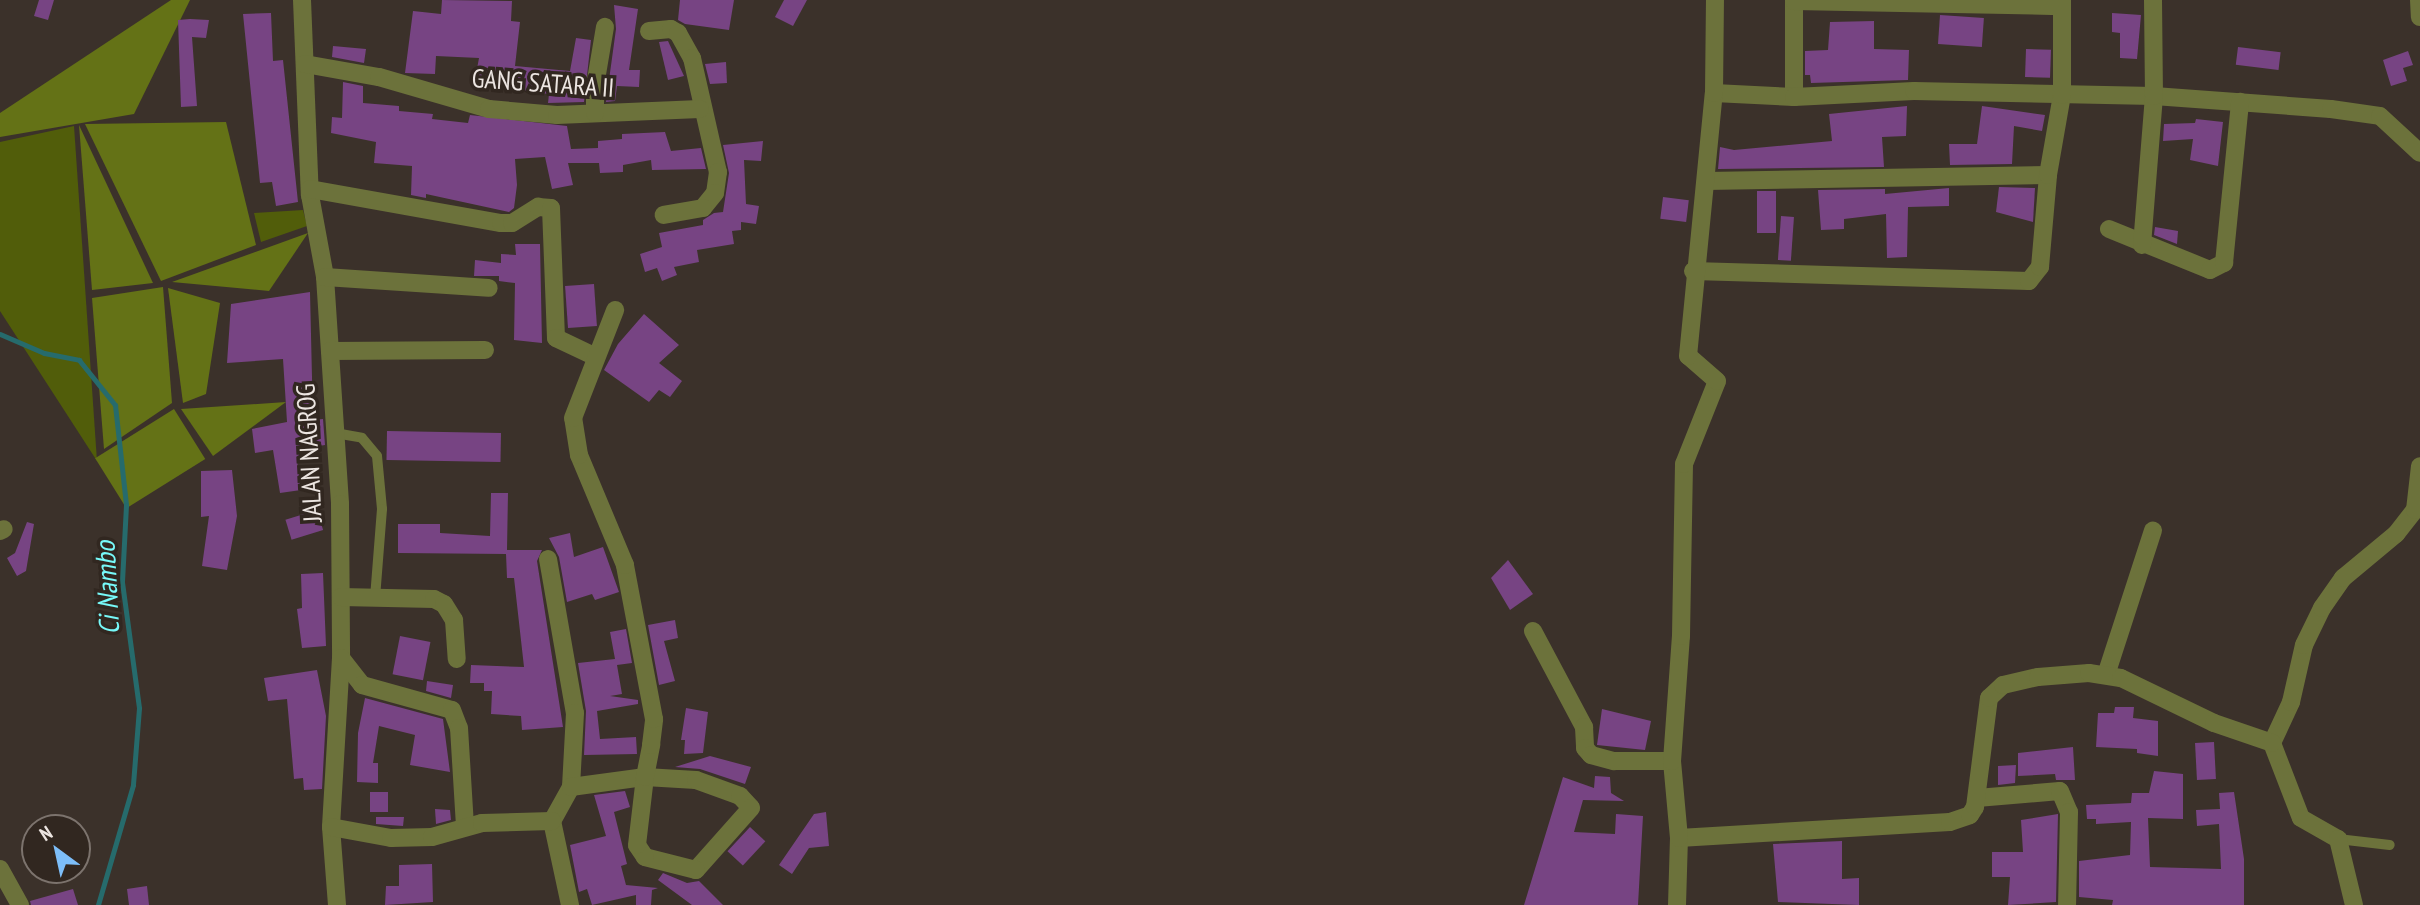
<!DOCTYPE html>
<style>
body{margin:0}
#map{position:relative;width:2420px;height:905px;overflow:hidden;background:#3b312a;font-family:"PT Sans Narrow",sans-serif}
div>[style]{position:absolute}
.green>*{inset:0;background:#515d0a}
.forest>*{inset:0;background:#647216;transform-origin:0 0}
.stream>*{height:5px;margin:-2.5px;padding:0 2.5px;transform-origin:2.5px;border-radius:2.5px;background:#266b6c}
.building>*{inset:0;background:#774483;transform-origin:0 0}
.service>*{height:10px;margin:-5px;padding:0 5px;transform-origin:5px;border-radius:5px;background:#6c723b}
.minor>*{height:18px;margin:-9px;padding:0 9px;transform-origin:9px;border-radius:9px;background:#6c723b}
span{translate:-50% -50%;white-space:nowrap;text-align:center;line-height:1.15;-webkit-text-stroke:7px #312720;paint-order:stroke}
.street-label{font-size:26px;color:#ece5e1}
.water-label{font-size:28px;color:#77f9f9;font-style:italic}
.north{position:absolute;left:21px;top:814px;width:70px;height:70px;box-sizing:border-box;background:#312720;border:2px solid #7c736d;border-radius:50%;rotate:327deg;font-size:19px;font-weight:700;line-height:28px;text-align:center;color:#ece5e1}
.north::after{content:'';display:block;margin:auto;width:24px;height:32px;background:#7dbef9;clip-path:polygon(50% 0,100% 100%,50% 72%,0 100%)}
</style>
<div id="map">
<div class="green">
<div style="clip-path:polygon(74px 126px,97px 461px,0 311px,0 142px)"></div>
<div style="clip-path:polygon(303px 210px,307px 226px,261px 242px,254px 213px)"></div>
</div>
<div class="forest">
<div style="clip-path:polygon(171px 0,190px 0,134px 114px,0 137px,0 113px)"></div>
<div style="clip-path:polygon(226px 122px,256px 245px,161px 281px,85px 124px)"></div>
<div style="clip-path:polygon(79px 125px,153px 283px,92px 290px)"></div>
<div style="clip-path:polygon(308px 233px,269px 291px,172px 282px)"></div>
<div style="clip-path:polygon(163px 287px,172px 403px,104px 449px,92px 298px)"></div>
<div style="clip-path:polygon(168px 288px,220px 303px,206px 394px,183px 403px)"></div>
<div style="clip-path:polygon(286px 402px,213px 456px,181px 409px)"></div>
<div style="left:174px;top:409px;width:59px;height:93px;rotate:58deg"></div>
</div>
<div class="stream">
<div style="left:0;top:334px;width:48px;rotate:23.4deg"></div>
<div style="left:44px;top:353px;width:36px;rotate:11deg"></div>
<div style="left:79px;top:360px;width:58px;rotate:51.3deg"></div>
<div style="left:115px;top:405px;width:101px;rotate:83.7deg"></div>
<div style="left:126px;top:505px;width:77px;rotate:93deg"></div>
<div style="left:122px;top:582px;width:127px;rotate:82.3deg"></div>
<div style="left:139px;top:708px;width:77px;rotate:94.5deg"></div>
<div style="left:133px;top:785px;width:125px;rotate:106.3deg"></div>
</div>
<div class="building">
<div style="clip-path:polygon(39px 0,54px 0,48px 20px,34px 16px)"></div>
<div style="clip-path:polygon(442px 0,512px 1px,511px 21px,520px 22px,515px 66px,570px 71px,576px 38px,591px 40px,584px 102px,548px 103px,549px 94px,474px 85px,479px 58px,436px 56px,435px 74px,405px 73px,413px 11px,441px 14px)"></div>
<div style="clip-path:polygon(680px 0,734px 0,729px 30px,685px 24px,678px 20px)"></div>
<div style="clip-path:polygon(784px 0,807px 0,793px 26px,775px 17px)"></div>
<div style="clip-path:polygon(614px 5px,638px 9px,629px 70px,640px 70px,639px 87px,617px 86px,615px 101px,606px 102px,616px 29px)"></div>
<div style="clip-path:polygon(271px 13px,273px 61px,283px 60px,298px 202px,276px 206px,272px 182px,260px 183px,243px 14px)"></div>
<div style="clip-path:polygon(2112px 13px,2141px 15px,2137px 59px,2120px 58px,2120px 33px,2112px 32px)"></div>
<div style="left:1940px;top:15px;width:44px;height:29px;rotate:4deg"></div>
<div style="clip-path:polygon(190px 19px,209px 20px,206px 38px,192px 37px,197px 106px,181px 107px,178px 20px)"></div>
<div style="clip-path:polygon(1874px 21px,1874px 49px,1909px 50px,1908px 80px,1811px 83px,1810px 75px,1805px 75px,1805px 51px,1828px 50px,1830px 22px)"></div>
<div style="clip-path:polygon(668px 41px,684px 76px,668px 80px,659px 42px)"></div>
<div style="clip-path:polygon(333px 46px,366px 49px,364px 63px,332px 57px)"></div>
<div style="left:2238px;top:47px;width:43px;height:18px;rotate:7deg"></div>
<div style="left:2026px;top:49px;width:25px;height:28px;rotate:2deg"></div>
<div style="clip-path:polygon(2408px 51px,2413px 65px,2403px 68px,2407px 81px,2391px 86px,2383px 60px)"></div>
<div style="clip-path:polygon(726px 62px,727px 83px,710px 84px,705px 64px)"></div>
<div style="clip-path:polygon(343px 82px,363px 86px,363px 103px,399px 106px,399px 111px,433px 114px,432px 119px,468px 123px,470px 115px,567px 126px,571px 149px,598px 148px,598px 141px,622px 139px,622px 134px,665px 132px,671px 151px,701px 148px,706px 169px,652px 170px,651px 160px,623px 165px,623px 172px,600px 173px,599px 163px,568px 163px,573px 185px,552px 189px,545px 157px,515px 159px,517px 185px,514px 208px,509px 212px,426px 194px,426px 198px,411px 195px,412px 166px,374px 163px,376px 142px,331px 133px,332px 117px,342px 118px)"></div>
<div style="clip-path:polygon(1907px 106px,1906px 136px,1882px 137px,1884px 167px,1718px 169px,1720px 147px,1734px 150px,1832px 141px,1829px 114px)"></div>
<div style="clip-path:polygon(1982px 106px,2045px 115px,2042px 131px,2014px 126px,2012px 164px,1950px 165px,1949px 144px,1977px 144px)"></div>
<div style="clip-path:polygon(2196px 119px,2223px 122px,2218px 166px,2190px 160px,2193px 139px,2163px 141px,2164px 124px,2195px 123px)"></div>
<div style="clip-path:polygon(763px 141px,761px 161px,744px 160px,746px 204px,759px 206px,756px 224px,741px 222px,741px 230px,732px 231px,734px 244px,697px 250px,699px 262px,674px 267px,677px 275px,662px 281px,657px 268px,645px 272px,640px 254px,662px 247px,659px 233px,703px 225px,703px 220px,714px 213px,723px 212px,729px 173px,723px 145px)"></div>
<div style="clip-path:polygon(1999px 187px,2035px 188px,2033px 222px,1996px 212px)"></div>
<div style="clip-path:polygon(1949px 188px,1949px 206px,1908px 207px,1907px 257px,1887px 258px,1886px 214px,1844px 219px,1844px 229px,1821px 230px,1818px 190px,1885px 189px,1885px 194px)"></div>
<div style="left:1757px;top:191px;width:19px;height:42px"></div>
<div style="left:1663px;top:197px;width:26px;height:22px;rotate:7deg"></div>
<div style="left:1781px;top:216px;width:13px;height:44px;rotate:4deg"></div>
<div style="clip-path:polygon(2155px 227px,2178px 231px,2177px 244px,2154px 235px)"></div>
<div style="clip-path:polygon(515px 244px,540px 244px,542px 343px,514px 340px,515px 283px,499px 281px,499px 276px,474px 276px,475px 260px,501px 263px,501px 254px,516px 255px)"></div>
<div style="left:594px;top:284px;width:42px;height:29px;rotate:86deg"></div>
<div style="clip-path:polygon(310px 292px,313px 420px,323px 419px,325px 445px,306px 448px,307px 458px,297px 460px,301px 490px,280px 493px,273px 450px,255px 453px,252px 429px,287px 422px,283px 359px,227px 363px,231px 304px)"></div>
<div style="clip-path:polygon(644px 314px,679px 345px,659px 363px,682px 381px,670px 397px,659px 390px,649px 402px,604px 370px,618px 344px)"></div>
<div style="left:387px;top:431px;width:114px;height:29px;rotate:1deg"></div>
<div style="clip-path:polygon(232px 470px,237px 516px,227px 570px,202px 566px,209px 516px,201px 517px,201px 471px)"></div>
<div style="clip-path:polygon(491px 493px,508px 493px,507px 550px,542px 550px,537px 561px,563px 727px,522px 730px,521px 716px,491px 714px,492px 691px,484px 691px,484px 683px,470px 683px,471px 665px,524px 667px,514px 578px,507px 578px,506px 554px,398px 553px,398px 524px,440px 524px,440px 533px,490px 536px)"></div>
<div style="left:317px;top:510px;width:21px;height:33px;rotate:73deg"></div>
<div style="clip-path:polygon(27px 522px,34px 524px,26px 571px,17px 576px,7px 558px,15px 553px)"></div>
<div style="clip-path:polygon(570px 533px,574px 557px,603px 547px,619px 592px,595px 600px,592px 594px,567px 602px,559px 557px,549px 538px)"></div>
<div style="clip-path:polygon(1508px 560px,1533px 594px,1510px 610px,1491px 578px)"></div>
<div style="clip-path:polygon(323px 573px,326px 646px,302px 648px,297px 609px,302px 608px,301px 574px)"></div>
<div style="clip-path:polygon(675px 620px,678px 638px,664px 641px,675px 681px,659px 685px,648px 625px)"></div>
<div style="clip-path:polygon(626px 629px,632px 663px,617px 665px,622px 694px,610px 696px,638px 700px,638px 704px,597px 711px,600px 739px,636px 737px,637px 754px,584px 755px,586px 711px,578px 663px,615px 659px,610px 632px)"></div>
<div style="left:400px;top:636px;width:31px;height:39px;rotate:11deg"></div>
<div style="clip-path:polygon(317px 670px,326px 716px,322px 789px,304px 790px,303px 778px,294px 779px,287px 699px,268px 701px,264px 678px)"></div>
<div style="clip-path:polygon(427px 681px,453px 685px,451px 698px,426px 691px)"></div>
<div style="clip-path:polygon(365px 698px,443px 719px,450px 772px,410px 765px,415px 735px,379px 726px,373px 763px,378px 763px,378px 783px,357px 782px,358px 733px)"></div>
<div style="clip-path:polygon(2115px 707px,2134px 707px,2133px 718px,2158px 721px,2158px 756px,2137px 753px,2137px 749px,2096px 747px,2098px 713px,2114px 713px)"></div>
<div style="clip-path:polygon(686px 708px,708px 712px,703px 753px,684px 754px,685px 740px,681px 740px)"></div>
<div style="clip-path:polygon(1602px 709px,1651px 721px,1645px 750px,1597px 745px)"></div>
<div style="left:2214px;top:742px;width:37px;height:19px;rotate:87deg"></div>
<div style="clip-path:polygon(2073px 747px,2075px 780px,2056px 780px,2055px 774px,2018px 776px,2018px 753px)"></div>
<div style="clip-path:polygon(710px 756px,751px 767px,745px 784px,700px 769px,675px 767px)"></div>
<div style="clip-path:polygon(2016px 765px,2015px 783px,1998px 785px,1998px 766px)"></div>
<div style="clip-path:polygon(2154px 771px,2183px 774px,2183px 819px,2148px 818px,2150px 867px,2221px 869px,2219px 824px,2197px 826px,2196px 810px,2220px 809px,2219px 793px,2234px 792px,2244px 859px,2244px 905px,2112px 905px,2113px 900px,2079px 897px,2079px 861px,2130px 855px,2131px 822px,2096px 824px,2096px 819px,2087px 819px,2086px 805px,2131px 803px,2132px 793px,2149px 793px)"></div>
<div style="clip-path:polygon(1595px 776px,1610px 777px,1611px 793px,1624px 801px,1583px 800px,1574px 832px,1615px 834px,1616px 814px,1643px 816px,1638px 905px,1524px 905px,1563px 777px,1594px 788px)"></div>
<div style="clip-path:polygon(625px 791px,630px 807px,614px 812px,627px 864px,621px 866px,626px 885px,658px 888px,652px 890px,651px 905px,636px 905px,636px 895px,592px 905px,587px 889px,579px 892px,570px 845px,606px 836px,594px 795px)"></div>
<div style="left:370px;top:792px;width:18px;height:20px"></div>
<div style="clip-path:polygon(435px 809px,450px 810px,451px 820px,436px 824px)"></div>
<div style="clip-path:polygon(826px 812px,829px 846px,809px 848px,792px 874px,779px 865px,814px 814px)"></div>
<div style="clip-path:polygon(2058px 814px,2056px 902px,2008px 905px,2010px 877px,1992px 877px,1992px 852px,2023px 852px,2021px 820px)"></div>
<div style="clip-path:polygon(376px 817px,404px 817px,403px 826px,376px 824px)"></div>
<div style="left:750px;top:827px;width:21px;height:33px;rotate:43deg"></div>
<div style="clip-path:polygon(1842px 841px,1842px 879px,1859px 878px,1859px 905px,1778px 902px,1773px 844px)"></div>
<div style="clip-path:polygon(432px 864px,433px 902px,385px 905px,386px 886px,399px 886px,399px 865px)"></div>
<div style="clip-path:polygon(663px 873px,687px 883px,699px 881px,723px 905px,692px 905px,658px 880px)"></div>
<div style="clip-path:polygon(147px 886px,149px 905px,129px 905px,127px 889px)"></div>
<div style="clip-path:polygon(73px 889px,78px 905px,31px 905px,30px 901px)"></div>
</div>
<div class="service">
<div style="left:335px;top:433px;width:27px;rotate:10deg"></div>
<div style="left:362px;top:438px;width:23px;rotate:50deg"></div>
<div style="left:377px;top:456px;width:53px;rotate:84.6deg"></div>
<div style="left:382px;top:509px;width:88px;rotate:94.5deg"></div>
<div style="left:2338px;top:839px;width:52px;rotate:6.6deg"></div>
</div>
<div class="minor">
<div style="left:302px;top:0;width:195px;rotate:87.7deg"></div>
<div style="left:310px;top:195px;width:83px;rotate:79.6deg"></div>
<div style="left:325px;top:277px;width:227px;rotate:86.2deg"></div>
<div style="left:340px;top:504px;width:154px;rotate:89.6deg"></div>
<div style="left:341px;top:658px;width:169px;rotate:93.4deg"></div>
<div style="left:331px;top:827px;width:78px;rotate:85.6deg"></div>
<div style="left:1794px;top:0;width:97px;rotate:90deg"></div>
<div style="left:2419px;top:0;width:17px;rotate:87deg"></div>
<div style="left:1794px;top:1px;width:268px;rotate:1.1deg"></div>
<div style="left:649px;top:31px;width:22px;rotate:-5deg"></div>
<div style="left:671px;top:29px;width:8px;rotate:30deg"></div>
<div style="left:678px;top:33px;width:29px;rotate:61deg"></div>
<div style="left:692px;top:58px;width:117px;rotate:77.2deg"></div>
<div style="left:718px;top:172px;width:21px;rotate:98deg"></div>
<div style="left:715px;top:193px;width:19px;rotate:129deg"></div>
<div style="left:703px;top:208px;width:40px;rotate:170deg"></div>
<div style="left:305px;top:64px;width:75px;rotate:10deg"></div>
<div style="left:379px;top:77px;width:115px;rotate:16.2deg"></div>
<div style="left:489px;top:109px;width:68px;rotate:5deg"></div>
<div style="left:557px;top:115px;width:143px;rotate:-2.4deg"></div>
<div style="left:1714px;top:93px;width:80px;rotate:2.9deg"></div>
<div style="left:1794px;top:97px;width:120px;rotate:-2.9deg"></div>
<div style="left:1914px;top:91px;width:240px;rotate:1.2deg"></div>
<div style="left:2154px;top:96px;width:177px;rotate:4.2deg"></div>
<div style="left:2331px;top:109px;width:49px;rotate:8.1deg"></div>
<div style="left:2380px;top:116px;width:54px;rotate:42.8deg"></div>
<div style="left:595px;top:113px;width:27px;rotate:-90deg"></div>
<div style="left:595px;top:86px;width:60px;rotate:-80.4deg"></div>
<div style="left:1706px;top:181px;width:342px;rotate:-1deg"></div>
<div style="left:310px;top:189px;width:194px;rotate:10.1deg"></div>
<div style="left:501px;top:223px;width:11px"></div>
<div style="left:512px;top:223px;width:31px;rotate:-32deg"></div>
<div style="left:538px;top:207px;width:13px;rotate:4deg"></div>
<div style="left:551px;top:208px;width:130px;rotate:87.8deg"></div>
<div style="left:556px;top:338px;width:44px;rotate:25.4deg"></div>
<div style="left:2109px;top:229px;width:109px;rotate:22.1deg"></div>
<div style="left:2210px;top:270px;width:16px;rotate:-27deg"></div>
<div style="left:2224px;top:263px;width:162px;rotate:-84.3deg"></div>
<div style="left:2142px;top:245px;width:149px;rotate:-85.4deg"></div>
<div style="left:2154px;top:96px;width:96px;rotate:-90.6deg"></div>
<div style="left:1693px;top:271px;width:336px;rotate:1.7deg"></div>
<div style="left:2029px;top:281px;width:18px;rotate:-52deg"></div>
<div style="left:2040px;top:267px;width:92px;rotate:-85deg"></div>
<div style="left:2048px;top:175px;width:81px;rotate:-80.1deg"></div>
<div style="left:2062px;top:95px;width:95px;rotate:-90deg"></div>
<div style="left:325px;top:277px;width:164px;rotate:3.8deg"></div>
<div style="left:330px;top:351px;width:155px;rotate:-0.4deg"></div>
<div style="left:0;top:531px;width:4px;rotate:-27deg"></div>
<div style="left:548px;top:559px;width:156px;rotate:80.1deg"></div>
<div style="left:575px;top:713px;width:74px;rotate:93.1deg"></div>
<div style="left:571px;top:787px;width:39px;rotate:119deg"></div>
<div style="left:552px;top:821px;width:86px;rotate:77.9deg"></div>
<div style="left:341px;top:597px;width:93px;rotate:1.2deg"></div>
<div style="left:434px;top:599px;width:11px;rotate:27deg"></div>
<div style="left:444px;top:604px;width:19px;rotate:58deg"></div>
<div style="left:454px;top:620px;width:39px;rotate:86deg"></div>
<div style="left:1533px;top:631px;width:109px;rotate:62deg"></div>
<div style="left:1584px;top:727px;width:21px;rotate:87deg"></div>
<div style="left:1585px;top:748px;width:9px;rotate:49deg"></div>
<div style="left:1591px;top:755px;width:24px;rotate:15deg"></div>
<div style="left:1614px;top:761px;width:58px"></div>
<div style="left:341px;top:658px;width:34px;rotate:52deg"></div>
<div style="left:362px;top:685px;width:93px;rotate:15.5deg"></div>
<div style="left:452px;top:710px;width:19px;rotate:69deg"></div>
<div style="left:459px;top:728px;width:99px;rotate:86.5deg"></div>
<div style="left:2106px;top:675px;width:152px;rotate:-72deg"></div>
<div style="left:2272px;top:743px;width:45px;rotate:-65.1deg"></div>
<div style="left:2291px;top:702px;width:58px;rotate:-77.2deg"></div>
<div style="left:2304px;top:645px;width:41px;rotate:-64.1deg"></div>
<div style="left:2322px;top:608px;width:37px;rotate:-55deg"></div>
<div style="left:2343px;top:578px;width:69px;rotate:-39.7deg"></div>
<div style="left:2396px;top:534px;width:31px;rotate:-52deg"></div>
<div style="left:2415px;top:510px;width:44px;rotate:-83.5deg"></div>
<div style="left:2272px;top:743px;width:80px;rotate:68.9deg"></div>
<div style="left:2301px;top:818px;width:43px;rotate:29.6deg"></div>
<div style="left:2338px;top:839px;width:68px;rotate:76.4deg"></div>
<div style="left:571px;top:787px;width:75px;rotate:-7.7deg"></div>
<div style="left:645px;top:777px;width:51px;rotate:3.4deg"></div>
<div style="left:696px;top:780px;width:47px;rotate:20deg"></div>
<div style="left:740px;top:796px;width:16px;rotate:47deg"></div>
<div style="left:751px;top:808px;width:83px;rotate:131.6deg"></div>
<div style="left:696px;top:870px;width:53px;rotate:-165.7deg"></div>
<div style="left:645px;top:857px;width:14px;rotate:-124deg"></div>
<div style="left:637px;top:845px;width:68px;rotate:-83.3deg"></div>
<div style="left:645px;top:777px;width:33px;rotate:-79deg"></div>
<div style="left:651px;top:745px;width:26px;rotate:-83deg"></div>
<div style="left:654px;top:719px;width:157px;rotate:-100.7deg"></div>
<div style="left:625px;top:565px;width:119px;rotate:-112.7deg"></div>
<div style="left:579px;top:455px;width:37px;rotate:-99deg"></div>
<div style="left:573px;top:418px;width:116px;rotate:-68.7deg"></div>
<div style="left:1977px;top:798px;width:83px;rotate:-4.8deg"></div>
<div style="left:2060px;top:791px;width:23px;rotate:67deg"></div>
<div style="left:2069px;top:812px;width:93px;rotate:91.2deg"></div>
<div style="left:331px;top:827px;width:61px;rotate:10.4deg"></div>
<div style="left:391px;top:838px;width:41px;rotate:-1.4deg"></div>
<div style="left:432px;top:837px;width:52px;rotate:-15.6deg"></div>
<div style="left:482px;top:823px;width:70px;rotate:-1.6deg"></div>
<div style="left:1679px;top:838px;width:271px;rotate:-3.4deg"></div>
<div style="left:1950px;top:822px;width:21px;rotate:-19deg"></div>
<div style="left:1970px;top:815px;width:9px;rotate:-58deg"></div>
<div style="left:1975px;top:807px;width:110px;rotate:-82.7deg"></div>
<div style="left:1989px;top:698px;width:19px;rotate:-43deg"></div>
<div style="left:2003px;top:685px;width:36px;rotate:-13deg"></div>
<div style="left:2038px;top:677px;width:51px;rotate:-4.5deg"></div>
<div style="left:2089px;top:673px;width:32px;rotate:9deg"></div>
<div style="left:2121px;top:678px;width:103px;rotate:25.8deg"></div>
<div style="left:2214px;top:723px;width:61px;rotate:19deg"></div>
<div style="left:0;top:869px;width:41px;rotate:60.9deg"></div>
<div style="left:1677px;top:905px;width:67px;rotate:-88.3deg"></div>
<div style="left:1679px;top:838px;width:77px;rotate:-95.2deg"></div>
<div style="left:1672px;top:761px;width:125px;rotate:-85.9deg"></div>
<div style="left:1681px;top:636px;width:172px;rotate:-89deg"></div>
<div style="left:1684px;top:464px;width:89px;rotate:-68.3deg"></div>
<div style="left:1717px;top:381px;width:38px;rotate:-139deg"></div>
<div style="left:1688px;top:356px;width:264px;rotate:-84.4deg"></div>
<div style="left:1714px;top:93px;width:93px;rotate:-89.4deg"></div>
</div>
<div class="street-label">
<span style="left:543px;top:83px;rotate:4deg">GANG SATARA II</span>
<span style="left:309px;top:453px;rotate:-93deg">JALAN NAGROG</span>
</div>
<div class="water-label">
<span style="left:107px;top:588px;rotate:-93deg">Ci Nambo</span>
</div>
<div class="north">N</div>
</div>
